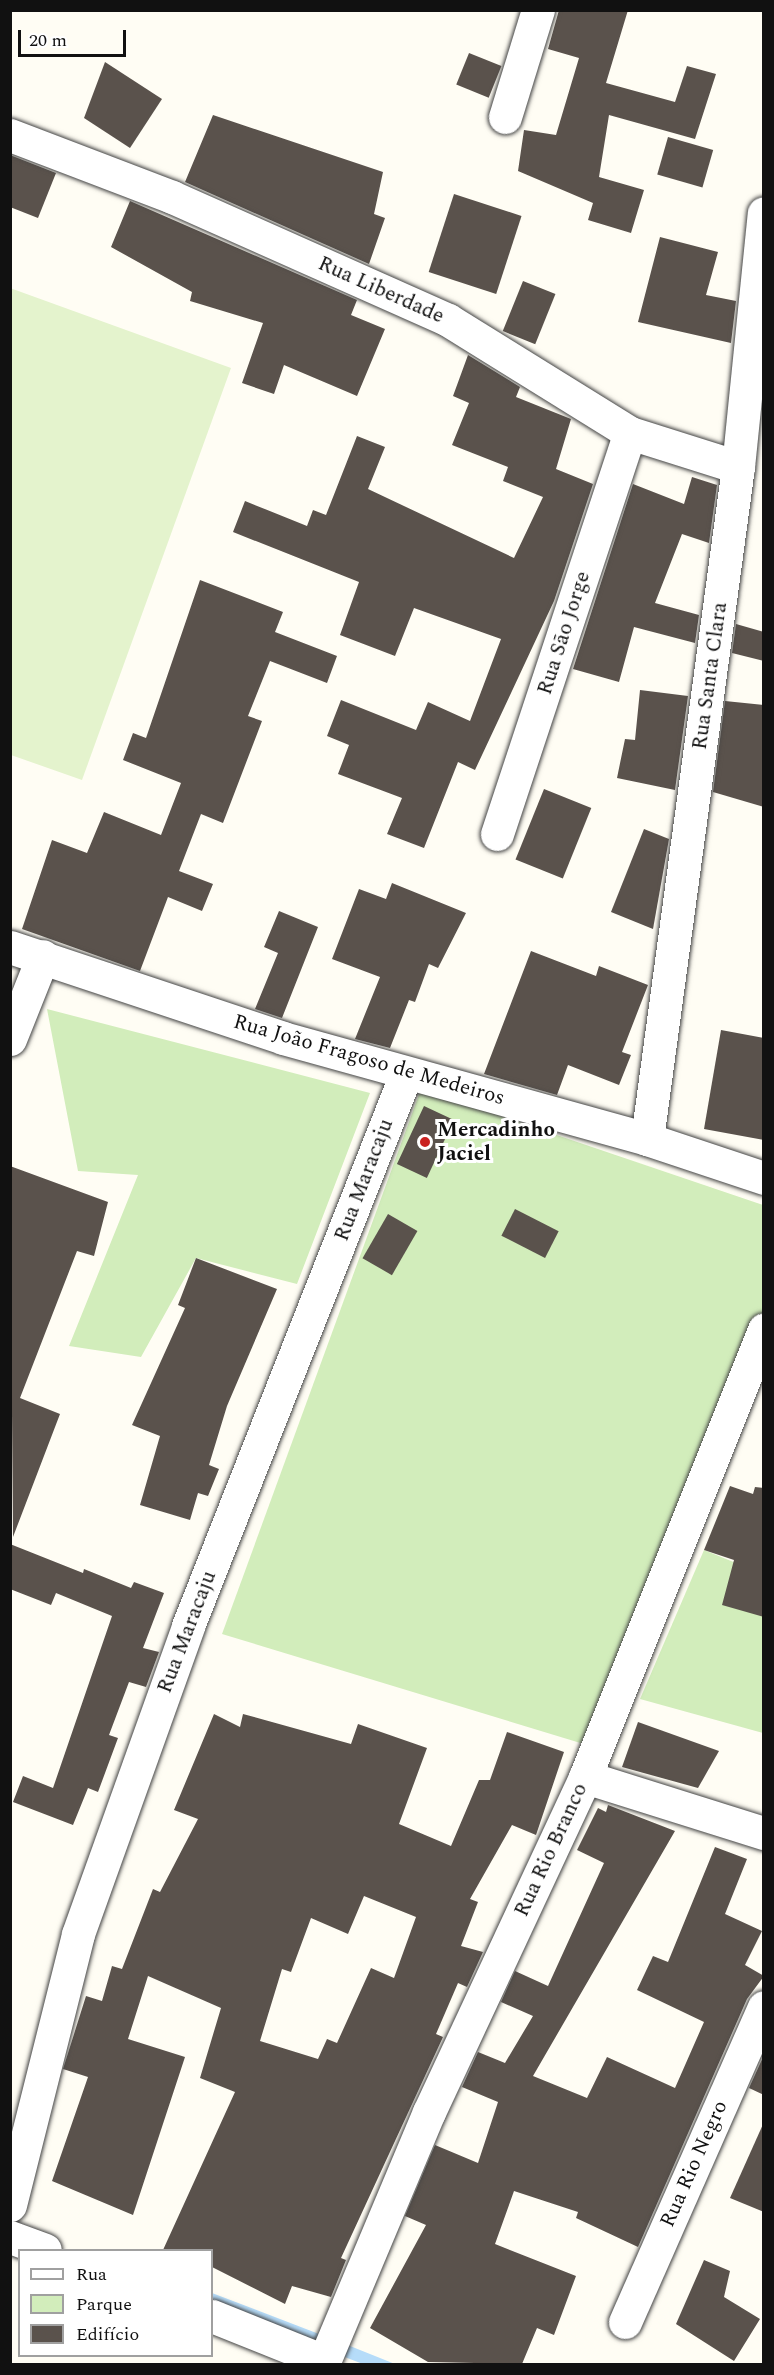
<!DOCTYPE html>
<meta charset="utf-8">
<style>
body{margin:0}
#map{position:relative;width:774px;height:2375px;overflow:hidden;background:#fffdf4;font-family:Spectral,serif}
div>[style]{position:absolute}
.green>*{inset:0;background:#d2edbb}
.pitch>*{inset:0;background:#e4f3cd}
.water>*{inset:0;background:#b6dcf9}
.building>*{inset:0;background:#5a524c;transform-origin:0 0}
.roads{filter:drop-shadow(0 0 2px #444) drop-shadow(0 0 2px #444)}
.minor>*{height:33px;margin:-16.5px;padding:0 16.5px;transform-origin:16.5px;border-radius:16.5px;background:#fff}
.dots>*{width:16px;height:16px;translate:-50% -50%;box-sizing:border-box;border:3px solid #fff;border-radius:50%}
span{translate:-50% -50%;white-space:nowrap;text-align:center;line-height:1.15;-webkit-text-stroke:6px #fff;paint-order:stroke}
.street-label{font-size:21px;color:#111}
.poi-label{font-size:21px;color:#111;font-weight:700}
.left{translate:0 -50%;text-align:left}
.frame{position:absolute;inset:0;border:12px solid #111;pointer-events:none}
.legend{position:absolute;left:18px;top:2249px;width:195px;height:108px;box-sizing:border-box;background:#fff;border:2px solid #a0a0a0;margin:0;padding:8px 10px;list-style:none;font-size:18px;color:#111}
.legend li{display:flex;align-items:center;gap:12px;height:30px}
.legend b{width:30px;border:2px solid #a0a0a0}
.scale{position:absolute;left:18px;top:30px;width:108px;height:27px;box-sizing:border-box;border:3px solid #111;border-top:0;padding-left:8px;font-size:18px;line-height:21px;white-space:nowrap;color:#111;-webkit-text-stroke:4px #fff;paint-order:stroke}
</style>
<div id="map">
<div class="green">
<div style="clip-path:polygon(47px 1009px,370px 1093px,297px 1284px,196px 1258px,141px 1357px,69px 1346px,138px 1175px,78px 1171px)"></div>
<div style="clip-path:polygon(421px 1089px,763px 1205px,763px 1327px,587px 1745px,222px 1634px)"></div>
<div style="clip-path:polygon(704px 1550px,763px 1574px,763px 1733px,640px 1699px)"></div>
</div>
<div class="pitch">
<div style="clip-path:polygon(10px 288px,231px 368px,82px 780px,11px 755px)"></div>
</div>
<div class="water">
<div style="clip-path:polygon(212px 2293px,345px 2344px,395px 2364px,363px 2364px,321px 2348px,212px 2304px)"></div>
</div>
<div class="building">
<div style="clip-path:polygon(559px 10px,628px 10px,606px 83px,675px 102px,687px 66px,716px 74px,695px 139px,609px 115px,599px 177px,644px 190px,631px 233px,588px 220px,593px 203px,518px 171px,524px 130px,556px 135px,579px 58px,548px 49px)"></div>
<div style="left:469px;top:53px;width:35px;height:34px;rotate:22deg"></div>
<div style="clip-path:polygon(105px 62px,162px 99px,130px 148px,84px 118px)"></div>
<div style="clip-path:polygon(213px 115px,383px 172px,374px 214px,385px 218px,369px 264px,185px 182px)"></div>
<div style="left:668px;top:137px;width:47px;height:39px;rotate:16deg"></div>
<div style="clip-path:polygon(10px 155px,56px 173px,38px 218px,10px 207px)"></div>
<div style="left:454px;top:194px;width:71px;height:82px;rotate:18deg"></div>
<div style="clip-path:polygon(130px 201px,357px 300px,351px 315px,385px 329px,357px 396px,284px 365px,274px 394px,242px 383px,263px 323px,190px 301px,192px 292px,111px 247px)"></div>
<div style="clip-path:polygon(660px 237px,718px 252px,706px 295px,736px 301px,731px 343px,638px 322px)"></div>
<div style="left:523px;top:281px;width:35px;height:54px;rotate:22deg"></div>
<div style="clip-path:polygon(468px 355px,520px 387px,516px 397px,571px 419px,556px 469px,593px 484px,554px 601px,475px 770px,458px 762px,424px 848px,387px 834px,402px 798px,338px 774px,349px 745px,327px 736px,341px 700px,416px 730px,428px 702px,470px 721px,501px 639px,414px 608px,395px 656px,340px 635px,359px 582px,233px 532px,245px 501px,307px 526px,313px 510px,326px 515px,357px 436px,385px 447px,368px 489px,514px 558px,543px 497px,503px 481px,508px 467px,452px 445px,469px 403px,453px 396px)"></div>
<div style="clip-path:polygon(692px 477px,717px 485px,709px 543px,682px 534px,655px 603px,699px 615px,695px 643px,634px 627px,619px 682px,573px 669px,633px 484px,684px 504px)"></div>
<div style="clip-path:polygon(200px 580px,283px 612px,275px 632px,337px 656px,327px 683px,270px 661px,248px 716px,262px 721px,223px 823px,201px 814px,179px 871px,213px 884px,202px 911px,168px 897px,140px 971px,22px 929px,52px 840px,87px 853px,104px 812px,161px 835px,181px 783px,123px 760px,133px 733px,146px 738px)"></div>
<div style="clip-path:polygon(736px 624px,764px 632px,764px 661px,732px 653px)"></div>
<div style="clip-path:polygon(640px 690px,688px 696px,675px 790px,617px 778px,625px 739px,635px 740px)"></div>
<div style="clip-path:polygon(725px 701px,764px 705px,764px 807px,713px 792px)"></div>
<div style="left:544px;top:789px;width:51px;height:76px;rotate:22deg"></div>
<div style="clip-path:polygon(644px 829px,669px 839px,653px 929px,611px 912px)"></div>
<div style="clip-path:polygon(392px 883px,466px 913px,438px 968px,429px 964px,415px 1002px,409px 1000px,390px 1048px,355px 1039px,380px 977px,332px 959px,359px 889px,386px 899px)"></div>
<div style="clip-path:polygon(279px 911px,318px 927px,282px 1018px,255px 1009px,278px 953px,264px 947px)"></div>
<div style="clip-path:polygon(531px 951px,596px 976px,599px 966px,648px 985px,622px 1052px,631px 1055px,619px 1085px,568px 1065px,557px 1095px,484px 1074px)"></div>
<div style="clip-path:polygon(721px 1030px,764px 1038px,764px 1140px,704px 1129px)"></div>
<div style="left:424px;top:1106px;width:33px;height:64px;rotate:25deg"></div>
<div style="clip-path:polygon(10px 1166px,108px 1202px,94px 1256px,77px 1251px,20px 1398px,60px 1414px,13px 1537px)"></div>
<div style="left:515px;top:1209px;width:49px;height:30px;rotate:27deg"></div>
<div style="left:388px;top:1214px;width:34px;height:51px;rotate:30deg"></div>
<div style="clip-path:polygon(196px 1258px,277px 1289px,227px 1406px,209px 1465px,219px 1469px,208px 1496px,198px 1493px,190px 1520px,140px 1505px,160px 1436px,132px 1425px,185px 1308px,178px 1305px)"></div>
<div style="clip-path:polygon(730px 1486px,753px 1494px,755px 1487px,764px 1488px,764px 1617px,722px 1605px,734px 1560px,704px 1550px)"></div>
<div style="clip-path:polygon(10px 1544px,83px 1573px,84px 1569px,131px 1588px,134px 1582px,164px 1593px,143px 1648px,159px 1652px,146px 1687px,129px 1682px,109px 1735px,118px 1738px,98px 1792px,88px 1788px,73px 1825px,13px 1802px,23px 1776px,53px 1788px,112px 1616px,56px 1593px,51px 1605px,10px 1589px)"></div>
<div style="clip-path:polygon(evenodd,214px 1714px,240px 1727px,243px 1714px,351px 1744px,358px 1724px,427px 1748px,399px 1824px,451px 1846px,479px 1780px,490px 1780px,507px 1732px,564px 1752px,536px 1835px,512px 1825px,470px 1899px,478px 1902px,461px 1946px,483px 1952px,467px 1987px,458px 1983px,436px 2034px,443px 2037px,341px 2258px,346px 2260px,331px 2297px,292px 2286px,285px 2304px,212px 2267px,212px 2250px,163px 2250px,235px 2092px,200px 2078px,221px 2008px,148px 1976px,128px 2039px,185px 2057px,133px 2215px,52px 2181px,88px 2077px,63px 2069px,86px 1996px,102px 2001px,112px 1966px,122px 1969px,153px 1889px,160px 1892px,198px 1819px,174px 1810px,214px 1714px,364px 1896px,416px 1917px,394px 1978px,371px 1968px,337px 2043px,327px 2039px,318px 2059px,260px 2041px,282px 1969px,291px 1972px,311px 1918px,348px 1934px,364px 1896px)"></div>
<div style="clip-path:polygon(638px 1722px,719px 1751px,698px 1788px,622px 1767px)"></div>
<div style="clip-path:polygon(608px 1805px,675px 1831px,533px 2076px,587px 2098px,607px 2057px,675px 2088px,704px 2022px,637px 1990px,653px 1956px,668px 1962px,715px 1847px,747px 1859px,725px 1914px,762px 1931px,745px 1965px,764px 1976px,747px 1999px,638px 2247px,576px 2218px,578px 2212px,514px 2191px,495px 2244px,576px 2276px,554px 2335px,537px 2328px,522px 2364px,428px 2362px,370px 2328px,426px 2225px,405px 2216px,435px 2145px,478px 2163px,498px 2102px,462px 2087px,478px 2052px,505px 2063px,533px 2016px,501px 2002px,515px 1971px,548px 1986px,604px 1863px,577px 1850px,598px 1808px,606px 1812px)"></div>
<div style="clip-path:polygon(764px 2055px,764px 2095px,749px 2088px)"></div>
<div style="clip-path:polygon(764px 2122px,764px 2212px,730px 2198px)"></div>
<div style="clip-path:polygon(704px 2260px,730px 2271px,724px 2297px,760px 2319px,734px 2361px,676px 2324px)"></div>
</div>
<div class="roads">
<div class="minor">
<div style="left:505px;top:117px;width:112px;rotate:-72.9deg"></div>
<div style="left:10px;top:135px;width:173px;rotate:20.9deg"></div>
<div style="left:172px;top:197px;width:302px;rotate:24deg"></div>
<div style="left:448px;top:320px;width:214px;rotate:31.8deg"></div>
<div style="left:630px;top:433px;width:113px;rotate:17.5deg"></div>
<div style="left:497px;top:834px;width:422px;rotate:-71.7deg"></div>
<div style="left:10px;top:947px;width:288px;rotate:18.4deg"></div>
<div style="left:283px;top:1038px;width:378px;rotate:15.5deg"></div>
<div style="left:647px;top:1139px;width:123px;rotate:18.4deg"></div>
<div style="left:10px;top:1039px;width:89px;rotate:-68.3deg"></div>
<div style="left:647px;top:1139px;width:678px;rotate:-82.29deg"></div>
<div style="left:738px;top:467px;width:255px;rotate:-84.2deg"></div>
<div style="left:585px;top:1777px;width:188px;rotate:17.4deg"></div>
<div style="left:10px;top:2205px;width:279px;rotate:-75.9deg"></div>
<div style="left:78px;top:1934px;width:327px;rotate:-70.3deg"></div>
<div style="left:188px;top:1626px;width:593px;rotate:-68.45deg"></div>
<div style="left:10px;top:2237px;width:37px;rotate:20deg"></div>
<div style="left:212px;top:2316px;width:121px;rotate:21.9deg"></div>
<div style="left:625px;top:2322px;width:344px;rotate:-66.2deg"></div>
<div style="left:323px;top:2364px;width:273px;rotate:-67.2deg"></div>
<div style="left:429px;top:2112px;width:370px;rotate:-65deg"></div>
<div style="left:585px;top:1777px;width:482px;rotate:-68.2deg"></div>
</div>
</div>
<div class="dots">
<div style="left:425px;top:1142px;background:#ca2120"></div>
</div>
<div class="street-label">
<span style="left:381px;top:290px;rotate:24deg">Rua Liberdade</span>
<span style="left:564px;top:633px;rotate:-72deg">Rua São Jorge</span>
<span style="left:710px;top:676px;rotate:-82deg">Rua Santa Clara</span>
<span style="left:369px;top:1060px;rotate:16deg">Rua João Fragoso de Medeiros</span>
<span style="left:364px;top:1180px;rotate:-69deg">Rua Maracaju</span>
<span style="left:187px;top:1632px;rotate:-69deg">Rua Maracaju</span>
<span style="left:551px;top:1850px;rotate:-65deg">Rua Rio Branco</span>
<span style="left:694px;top:2164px;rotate:-66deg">Rua Rio Negro</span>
</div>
<div class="poi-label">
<span class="left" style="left:437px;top:1142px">Mercadinho<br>Jaciel</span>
</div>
<div class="frame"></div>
<ul class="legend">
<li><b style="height:8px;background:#fff"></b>Rua</li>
<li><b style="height:16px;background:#d2edbb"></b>Parque</li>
<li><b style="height:16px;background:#5a524c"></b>Edifício</li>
</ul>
<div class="scale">20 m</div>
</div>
